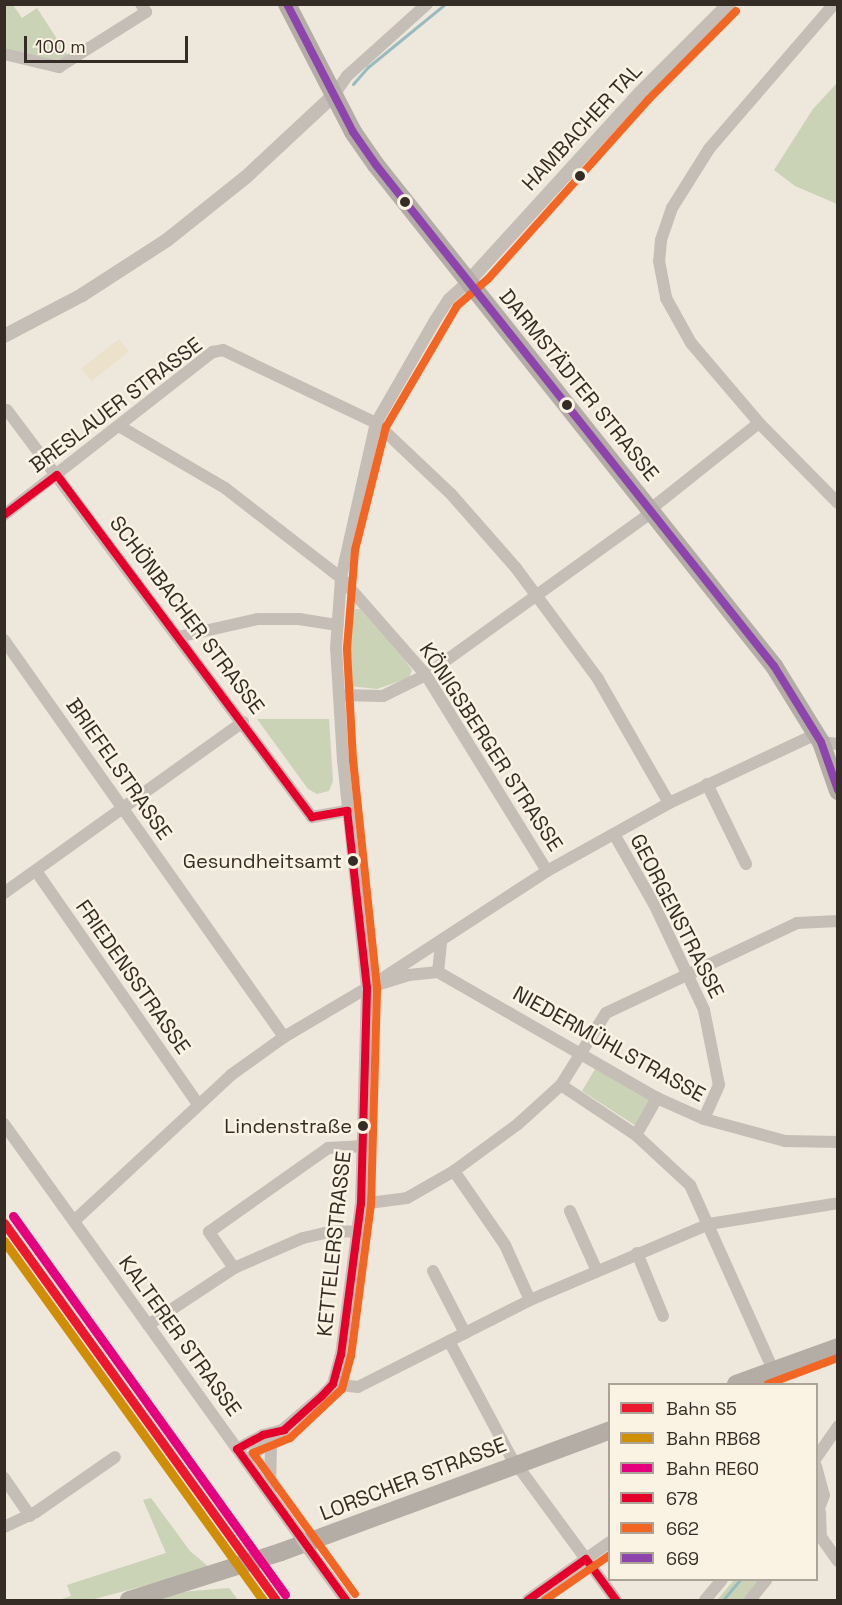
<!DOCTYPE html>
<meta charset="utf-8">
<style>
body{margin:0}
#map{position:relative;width:842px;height:1605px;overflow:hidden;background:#ede7dc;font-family:"Space Grotesk",sans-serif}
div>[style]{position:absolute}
.green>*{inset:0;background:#cad3b6}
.plaza>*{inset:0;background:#ece1ca;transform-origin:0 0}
.stream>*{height:3px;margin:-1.5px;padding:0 1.5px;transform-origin:1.5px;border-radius:1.5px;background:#98bbbf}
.minor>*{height:12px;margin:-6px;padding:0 6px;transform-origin:6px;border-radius:6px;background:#c5beb6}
.tertiary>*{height:14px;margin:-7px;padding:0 7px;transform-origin:7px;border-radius:7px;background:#c5beb6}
.primary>*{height:18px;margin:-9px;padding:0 9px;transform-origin:9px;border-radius:9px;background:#b3ada5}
.minor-bridge>*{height:12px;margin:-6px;padding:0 6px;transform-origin:6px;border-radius:6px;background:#c5beb6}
.bus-1>*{height:8px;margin:-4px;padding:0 4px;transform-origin:4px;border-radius:4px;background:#e4002b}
.bus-2>*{height:8px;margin:-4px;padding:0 4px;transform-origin:4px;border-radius:4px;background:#f26522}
.bus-3>*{height:8px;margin:-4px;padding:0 4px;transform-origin:4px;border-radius:4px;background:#8e44ad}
.rail-1>*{height:9px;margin:-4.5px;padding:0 4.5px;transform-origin:4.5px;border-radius:4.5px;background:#ec192e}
.rail-2>*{height:9px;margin:-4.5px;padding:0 4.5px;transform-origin:4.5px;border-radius:4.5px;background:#d08e07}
.rail-3>*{height:9px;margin:-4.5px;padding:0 4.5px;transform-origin:4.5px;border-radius:4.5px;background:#e5007d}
.dots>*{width:16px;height:16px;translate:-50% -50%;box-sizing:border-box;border:3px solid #faf2e3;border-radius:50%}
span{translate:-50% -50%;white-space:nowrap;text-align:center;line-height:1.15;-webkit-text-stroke:5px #faf2e3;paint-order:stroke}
.bus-label{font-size:20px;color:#352c25}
.right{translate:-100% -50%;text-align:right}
.street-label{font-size:21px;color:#352c25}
.frame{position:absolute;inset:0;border:6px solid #352c25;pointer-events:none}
.legend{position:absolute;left:608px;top:1383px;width:210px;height:198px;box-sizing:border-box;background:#faf2e3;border:2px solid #aba397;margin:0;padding:8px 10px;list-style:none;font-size:18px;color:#352c25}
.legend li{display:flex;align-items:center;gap:12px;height:30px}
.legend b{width:30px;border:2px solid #aba397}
.scale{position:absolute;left:24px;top:36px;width:164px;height:27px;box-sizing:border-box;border:3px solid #352c25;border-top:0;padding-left:8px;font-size:18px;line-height:21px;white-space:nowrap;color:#352c25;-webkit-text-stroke:4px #faf2e3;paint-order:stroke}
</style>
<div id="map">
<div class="green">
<div style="clip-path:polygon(5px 5px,13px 5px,22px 18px,37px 8px,68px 56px,58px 62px,5px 51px)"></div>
<div style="clip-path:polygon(837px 83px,837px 204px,795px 186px,774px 170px,813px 109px)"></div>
<div style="clip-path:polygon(353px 609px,360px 609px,404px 659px,412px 670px,409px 678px,377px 689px,350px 686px,348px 642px,349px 615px)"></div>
<div style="clip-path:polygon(257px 719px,329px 719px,333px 781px,329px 791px,317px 794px,308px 789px)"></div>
<div style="clip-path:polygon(595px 1069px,652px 1099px,636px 1126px,582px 1091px)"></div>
<div style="clip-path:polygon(151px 1498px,190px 1551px,210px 1568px,91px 1600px,59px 1600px,71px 1596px,67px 1585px,166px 1553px,143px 1500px)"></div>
<div style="clip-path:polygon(734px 1580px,764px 1580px,745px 1600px,717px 1600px)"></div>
<div style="clip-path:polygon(229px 1588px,238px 1600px,154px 1600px,180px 1592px)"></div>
</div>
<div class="plaza">
<div style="left:119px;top:339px;width:16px;height:48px;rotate:52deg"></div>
</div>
<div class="stream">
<div style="left:353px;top:84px;width:23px;rotate:-49deg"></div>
<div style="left:368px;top:67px;width:99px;rotate:-39.3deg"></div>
<div style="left:723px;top:1600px;width:26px;rotate:-50deg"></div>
</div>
<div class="minor">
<div style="left:834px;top:4px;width:191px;rotate:130.8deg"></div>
<div style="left:709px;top:149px;width:70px;rotate:122.1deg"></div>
<div style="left:672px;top:208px;width:34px;rotate:109deg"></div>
<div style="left:661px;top:240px;width:21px;rotate:95deg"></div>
<div style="left:659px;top:261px;width:38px;rotate:79deg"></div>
<div style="left:666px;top:298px;width:51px;rotate:60.9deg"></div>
<div style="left:691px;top:343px;width:105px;rotate:49.6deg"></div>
<div style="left:759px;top:423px;width:112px;rotate:45.4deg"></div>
<div style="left:4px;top:54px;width:57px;rotate:13.3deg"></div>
<div style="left:59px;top:67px;width:103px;rotate:-32.3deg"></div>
<div style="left:146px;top:12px;width:9px;rotate:-122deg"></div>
<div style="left:333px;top:96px;width:24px;rotate:-55deg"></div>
<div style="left:347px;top:76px;width:108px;rotate:-42deg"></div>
<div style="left:7px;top:410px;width:509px;rotate:53.15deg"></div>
<div style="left:312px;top:817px;width:36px;rotate:-10deg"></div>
<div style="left:119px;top:426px;width:123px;rotate:30.3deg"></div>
<div style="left:225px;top:488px;width:147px;rotate:37.8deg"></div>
<div style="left:341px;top:578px;width:129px;rotate:48.8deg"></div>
<div style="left:426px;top:675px;width:230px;rotate:58.3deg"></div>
<div style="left:4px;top:515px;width:265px;rotate:-38deg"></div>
<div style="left:213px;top:352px;width:10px;rotate:-11deg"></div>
<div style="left:223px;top:350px;width:170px;rotate:25.5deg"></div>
<div style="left:376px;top:423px;width:103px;rotate:43.4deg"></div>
<div style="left:451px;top:494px;width:98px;rotate:48.7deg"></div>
<div style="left:516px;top:568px;width:138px;rotate:53.5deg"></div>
<div style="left:598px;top:679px;width:143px;rotate:60.2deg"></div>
<div style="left:178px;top:637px;width:82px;rotate:-12.7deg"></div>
<div style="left:258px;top:619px;width:41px"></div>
<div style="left:299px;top:619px;width:39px;rotate:9deg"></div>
<div style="left:4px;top:640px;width:486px;rotate:54.8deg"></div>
<div style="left:339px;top:695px;width:44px;rotate:1.3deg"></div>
<div style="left:383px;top:696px;width:48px;rotate:-26deg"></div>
<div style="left:426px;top:675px;width:270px;rotate:-35.8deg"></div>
<div style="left:645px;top:517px;width:18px;rotate:-47deg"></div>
<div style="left:657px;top:504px;width:130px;rotate:-38.5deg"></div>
<div style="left:821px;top:742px;width:17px;rotate:7deg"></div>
<div style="left:707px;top:784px;width:89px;rotate:64deg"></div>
<div style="left:614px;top:834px;width:81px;rotate:60.3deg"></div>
<div style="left:654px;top:904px;width:117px;rotate:64.7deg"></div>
<div style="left:704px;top:1010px;width:76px;rotate:78.7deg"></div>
<div style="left:719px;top:1085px;width:37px;rotate:114deg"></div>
<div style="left:36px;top:871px;width:284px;rotate:55.2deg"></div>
<div style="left:4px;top:893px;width:294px;rotate:-35.6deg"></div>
<div style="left:438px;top:972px;width:30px;rotate:-84deg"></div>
<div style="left:383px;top:978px;width:196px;rotate:-33.1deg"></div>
<div style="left:547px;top:871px;width:140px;rotate:-29.1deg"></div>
<div style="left:669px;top:803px;width:162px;rotate:-25.1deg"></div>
<div style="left:561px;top:1085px;width:90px;rotate:33.7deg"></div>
<div style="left:636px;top:1135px;width:74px;rotate:42.8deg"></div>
<div style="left:690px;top:1185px;width:203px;rotate:65.8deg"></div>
<div style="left:4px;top:1124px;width:510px;rotate:54.34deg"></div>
<div style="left:636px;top:1135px;width:43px;rotate:-60.4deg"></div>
<div style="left:454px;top:1171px;width:90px;rotate:55.4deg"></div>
<div style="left:505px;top:1245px;width:60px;rotate:65.6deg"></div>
<div style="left:361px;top:1204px;width:46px;rotate:-7.4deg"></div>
<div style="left:407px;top:1198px;width:54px;rotate:-29.9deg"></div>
<div style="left:454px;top:1171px;width:79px;rotate:-36.3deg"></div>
<div style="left:518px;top:1124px;width:58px;rotate:-42.2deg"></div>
<div style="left:561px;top:1085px;width:85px;rotate:-58deg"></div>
<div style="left:606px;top:1013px;width:211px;rotate:-25.2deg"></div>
<div style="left:797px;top:923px;width:41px;rotate:-2.8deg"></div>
<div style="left:570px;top:1211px;width:66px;rotate:65.8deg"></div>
<div style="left:74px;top:1221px;width:214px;rotate:-42.9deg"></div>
<div style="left:231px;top:1075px;width:65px;rotate:-35.6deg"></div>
<div style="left:284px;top:1037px;width:96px;rotate:-30.6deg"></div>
<div style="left:367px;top:988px;width:44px;rotate:-17.2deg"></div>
<div style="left:409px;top:975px;width:29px;rotate:-6deg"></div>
<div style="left:438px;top:972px;width:253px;rotate:29.9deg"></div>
<div style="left:657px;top:1098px;width:51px;rotate:24.1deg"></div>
<div style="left:704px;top:1119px;width:84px;rotate:15.2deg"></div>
<div style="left:785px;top:1141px;width:53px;rotate:1.1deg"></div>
<div style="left:637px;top:1253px;width:68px;rotate:67.6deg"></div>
<div style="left:234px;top:1268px;width:44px;rotate:-124.8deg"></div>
<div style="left:209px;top:1232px;width:146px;rotate:-35.2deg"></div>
<div style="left:328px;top:1148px;width:36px;rotate:-3deg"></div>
<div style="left:433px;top:1271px;width:70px;rotate:62.7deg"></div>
<div style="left:148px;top:1325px;width:103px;rotate:-33.5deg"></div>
<div style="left:234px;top:1268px;width:75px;rotate:-23.5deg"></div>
<div style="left:303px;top:1238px;width:31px;rotate:-13deg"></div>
<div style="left:333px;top:1231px;width:24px;rotate:2deg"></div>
<div style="left:449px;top:1341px;width:132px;rotate:61.9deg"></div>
<div style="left:511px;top:1457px;width:177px;rotate:53.7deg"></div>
<div style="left:333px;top:1384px;width:25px;rotate:7deg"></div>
<div style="left:358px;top:1387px;width:193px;rotate:-26.8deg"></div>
<div style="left:530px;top:1300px;width:194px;rotate:-23deg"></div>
<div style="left:709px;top:1224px;width:131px;rotate:-9.2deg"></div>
<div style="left:237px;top:1449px;width:30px;rotate:-28deg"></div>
<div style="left:263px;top:1435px;width:21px;rotate:-14deg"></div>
<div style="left:816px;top:1458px;width:39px;rotate:-55deg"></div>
<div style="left:246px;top:1461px;width:100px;rotate:-40.5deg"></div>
<div style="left:322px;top:1396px;width:16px;rotate:-47deg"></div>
<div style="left:333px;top:1384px;width:30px;rotate:-75deg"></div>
<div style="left:341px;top:1355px;width:152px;rotate:-82.5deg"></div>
<div style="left:361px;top:1204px;width:216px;rotate:-88.4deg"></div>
<div style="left:367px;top:988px;width:228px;rotate:-96deg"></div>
<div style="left:343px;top:761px;width:113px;rotate:-93.5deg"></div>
<div style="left:336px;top:648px;width:70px;rotate:-85.9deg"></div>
<div style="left:341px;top:578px;width:159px;rotate:-77.3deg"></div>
<div style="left:376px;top:423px;width:116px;rotate:-60.1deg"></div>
<div style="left:434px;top:322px;width:27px;rotate:-57deg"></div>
<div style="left:449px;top:299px;width:25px;rotate:-42deg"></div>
<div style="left:816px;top:1466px;width:30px;rotate:75deg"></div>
<div style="left:824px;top:1495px;width:22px;rotate:111deg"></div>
<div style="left:4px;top:1478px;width:46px;rotate:55.6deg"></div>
<div style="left:270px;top:1494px;width:50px;rotate:-88.9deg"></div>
<div style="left:820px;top:1512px;width:25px;rotate:88deg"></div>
<div style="left:821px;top:1537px;width:29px;rotate:55deg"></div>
<div style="left:4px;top:1527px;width:35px;rotate:-25deg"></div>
<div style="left:36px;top:1512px;width:96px;rotate:-34.8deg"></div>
<div style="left:309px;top:1550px;width:62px;rotate:53.5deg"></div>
<div style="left:528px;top:1600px;width:100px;rotate:-35.3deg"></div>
<div style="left:705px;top:1600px;width:26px;rotate:-50deg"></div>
<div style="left:750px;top:1600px;width:26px;rotate:-51deg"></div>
</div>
<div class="tertiary">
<div style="left:468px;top:282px;width:256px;rotate:-47.7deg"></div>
<div style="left:640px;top:93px;width:126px;rotate:-45deg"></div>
<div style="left:4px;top:336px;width:88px;rotate:-27.7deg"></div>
<div style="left:82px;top:295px;width:101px;rotate:-32.9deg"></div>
<div style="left:167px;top:240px;width:101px;rotate:-38.6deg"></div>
<div style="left:246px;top:177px;width:119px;rotate:-43deg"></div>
</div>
<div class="primary">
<div style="left:287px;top:4px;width:144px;rotate:62.7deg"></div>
<div style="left:353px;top:132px;width:40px;rotate:55.1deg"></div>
<div style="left:376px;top:165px;width:640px;rotate:51.54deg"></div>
<div style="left:774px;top:666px;width:89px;rotate:58.3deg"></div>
<div style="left:821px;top:742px;width:52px;rotate:70.9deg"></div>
<div style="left:736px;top:1384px;width:109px;rotate:-19.9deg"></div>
<div style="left:129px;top:1600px;width:159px;rotate:-17.5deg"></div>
<div style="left:281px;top:1552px;width:351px;rotate:-20.3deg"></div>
</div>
<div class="minor-bridge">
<div style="left:301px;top:1538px;width:14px;rotate:56deg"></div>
</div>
<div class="bus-1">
<div style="left:57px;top:475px;width:427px;rotate:53.3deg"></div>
<div style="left:312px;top:817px;width:36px;rotate:-10deg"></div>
<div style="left:4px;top:515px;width:66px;rotate:-37deg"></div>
<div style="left:586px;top:1559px;width:51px;rotate:53.8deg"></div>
<div style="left:346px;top:1600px;width:186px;rotate:-125.8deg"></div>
<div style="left:237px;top:1449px;width:30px;rotate:-28deg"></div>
<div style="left:263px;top:1435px;width:22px;rotate:-13deg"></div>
<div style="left:284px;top:1430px;width:51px;rotate:-41.8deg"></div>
<div style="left:322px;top:1396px;width:16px;rotate:-47deg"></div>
<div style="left:333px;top:1384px;width:30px;rotate:-75deg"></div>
<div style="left:341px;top:1355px;width:152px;rotate:-82.5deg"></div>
<div style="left:361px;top:1204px;width:216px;rotate:-88.4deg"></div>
<div style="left:367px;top:988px;width:178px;rotate:-96.4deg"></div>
<div style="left:528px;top:1600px;width:71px;rotate:-35.3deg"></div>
</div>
<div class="bus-2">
<div style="left:768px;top:1384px;width:75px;rotate:-20.4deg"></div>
<div style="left:355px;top:1594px;width:174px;rotate:-125.9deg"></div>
<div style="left:253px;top:1453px;width:40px;rotate:-22deg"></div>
<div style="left:290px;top:1438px;width:71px;rotate:-43.3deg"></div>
<div style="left:342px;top:1389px;width:34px;rotate:-75deg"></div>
<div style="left:351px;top:1356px;width:152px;rotate:-82.5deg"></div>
<div style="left:371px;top:1205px;width:217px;rotate:-88.4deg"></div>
<div style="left:377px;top:988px;width:229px;rotate:-96deg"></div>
<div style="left:353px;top:760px;width:112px;rotate:-93.1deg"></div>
<div style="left:347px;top:648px;width:98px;rotate:-85.3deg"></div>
<div style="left:355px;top:550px;width:127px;rotate:-75.9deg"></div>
<div style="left:386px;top:427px;width:140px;rotate:-59.6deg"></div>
<div style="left:457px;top:306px;width:41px;rotate:-41.1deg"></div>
<div style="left:488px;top:279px;width:240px;rotate:-48.2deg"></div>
<div style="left:648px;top:100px;width:125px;rotate:-45.3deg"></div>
<div style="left:545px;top:1600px;width:79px;rotate:-34.7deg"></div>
</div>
<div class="bus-3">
<div style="left:287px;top:4px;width:144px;rotate:62.7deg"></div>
<div style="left:353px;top:132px;width:40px;rotate:55.1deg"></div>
<div style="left:376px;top:165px;width:640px;rotate:51.54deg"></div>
<div style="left:774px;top:666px;width:89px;rotate:58.3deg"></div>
<div style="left:821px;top:742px;width:51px;rotate:70.5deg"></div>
</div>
<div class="rail-1">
<div style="left:4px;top:1223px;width:465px;rotate:54.2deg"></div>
</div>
<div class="rail-2">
<div style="left:4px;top:1241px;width:443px;rotate:54.2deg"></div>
</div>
<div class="rail-3">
<div style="left:13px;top:1216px;width:466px;rotate:54.3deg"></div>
</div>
<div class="dots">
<div style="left:580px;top:176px;background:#352c25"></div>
<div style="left:405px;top:202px;background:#352c25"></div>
<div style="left:567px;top:405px;background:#352c25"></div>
<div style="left:353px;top:861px;background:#352c25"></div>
<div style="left:363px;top:1126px;background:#352c25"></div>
</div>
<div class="bus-label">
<span class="right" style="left:342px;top:861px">Gesundheitsamt</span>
<span class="right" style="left:352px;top:1126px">Lindenstraße</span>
</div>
<div class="street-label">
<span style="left:582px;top:127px;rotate:-47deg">HAMBACHER TAL</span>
<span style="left:579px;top:385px;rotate:51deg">DARMSTÄDTER STRASSE</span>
<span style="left:116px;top:405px;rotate:-37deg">BRESLAUER STRASSE</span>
<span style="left:187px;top:615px;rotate:53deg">SCHÖNBACHER STRASSE</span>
<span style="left:491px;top:747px;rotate:57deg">KÖNIGSBERGER STRASSE</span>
<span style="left:119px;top:769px;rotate:55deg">BRIEFELSTRASSE</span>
<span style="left:677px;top:916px;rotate:63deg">GEORGENSTRASSE</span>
<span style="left:133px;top:977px;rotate:55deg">FRIEDENSSTRASSE</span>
<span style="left:609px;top:1044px;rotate:29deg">NIEDERMÜHLSTRASSE</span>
<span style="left:334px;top:1244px;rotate:-84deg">KETTELERSTRASSE</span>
<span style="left:180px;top:1336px;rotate:54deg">KALTERER STRASSE</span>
<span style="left:413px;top:1479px;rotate:-21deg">LORSCHER STRASSE</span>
</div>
<div class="frame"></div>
<ul class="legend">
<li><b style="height:8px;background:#ec192e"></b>Bahn S5</li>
<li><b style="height:8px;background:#d08e07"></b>Bahn RB68</li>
<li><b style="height:8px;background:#e5007d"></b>Bahn RE60</li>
<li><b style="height:8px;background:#e4002b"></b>678</li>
<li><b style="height:8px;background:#f26522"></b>662</li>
<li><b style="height:8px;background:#8e44ad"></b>669</li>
</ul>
<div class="scale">100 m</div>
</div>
